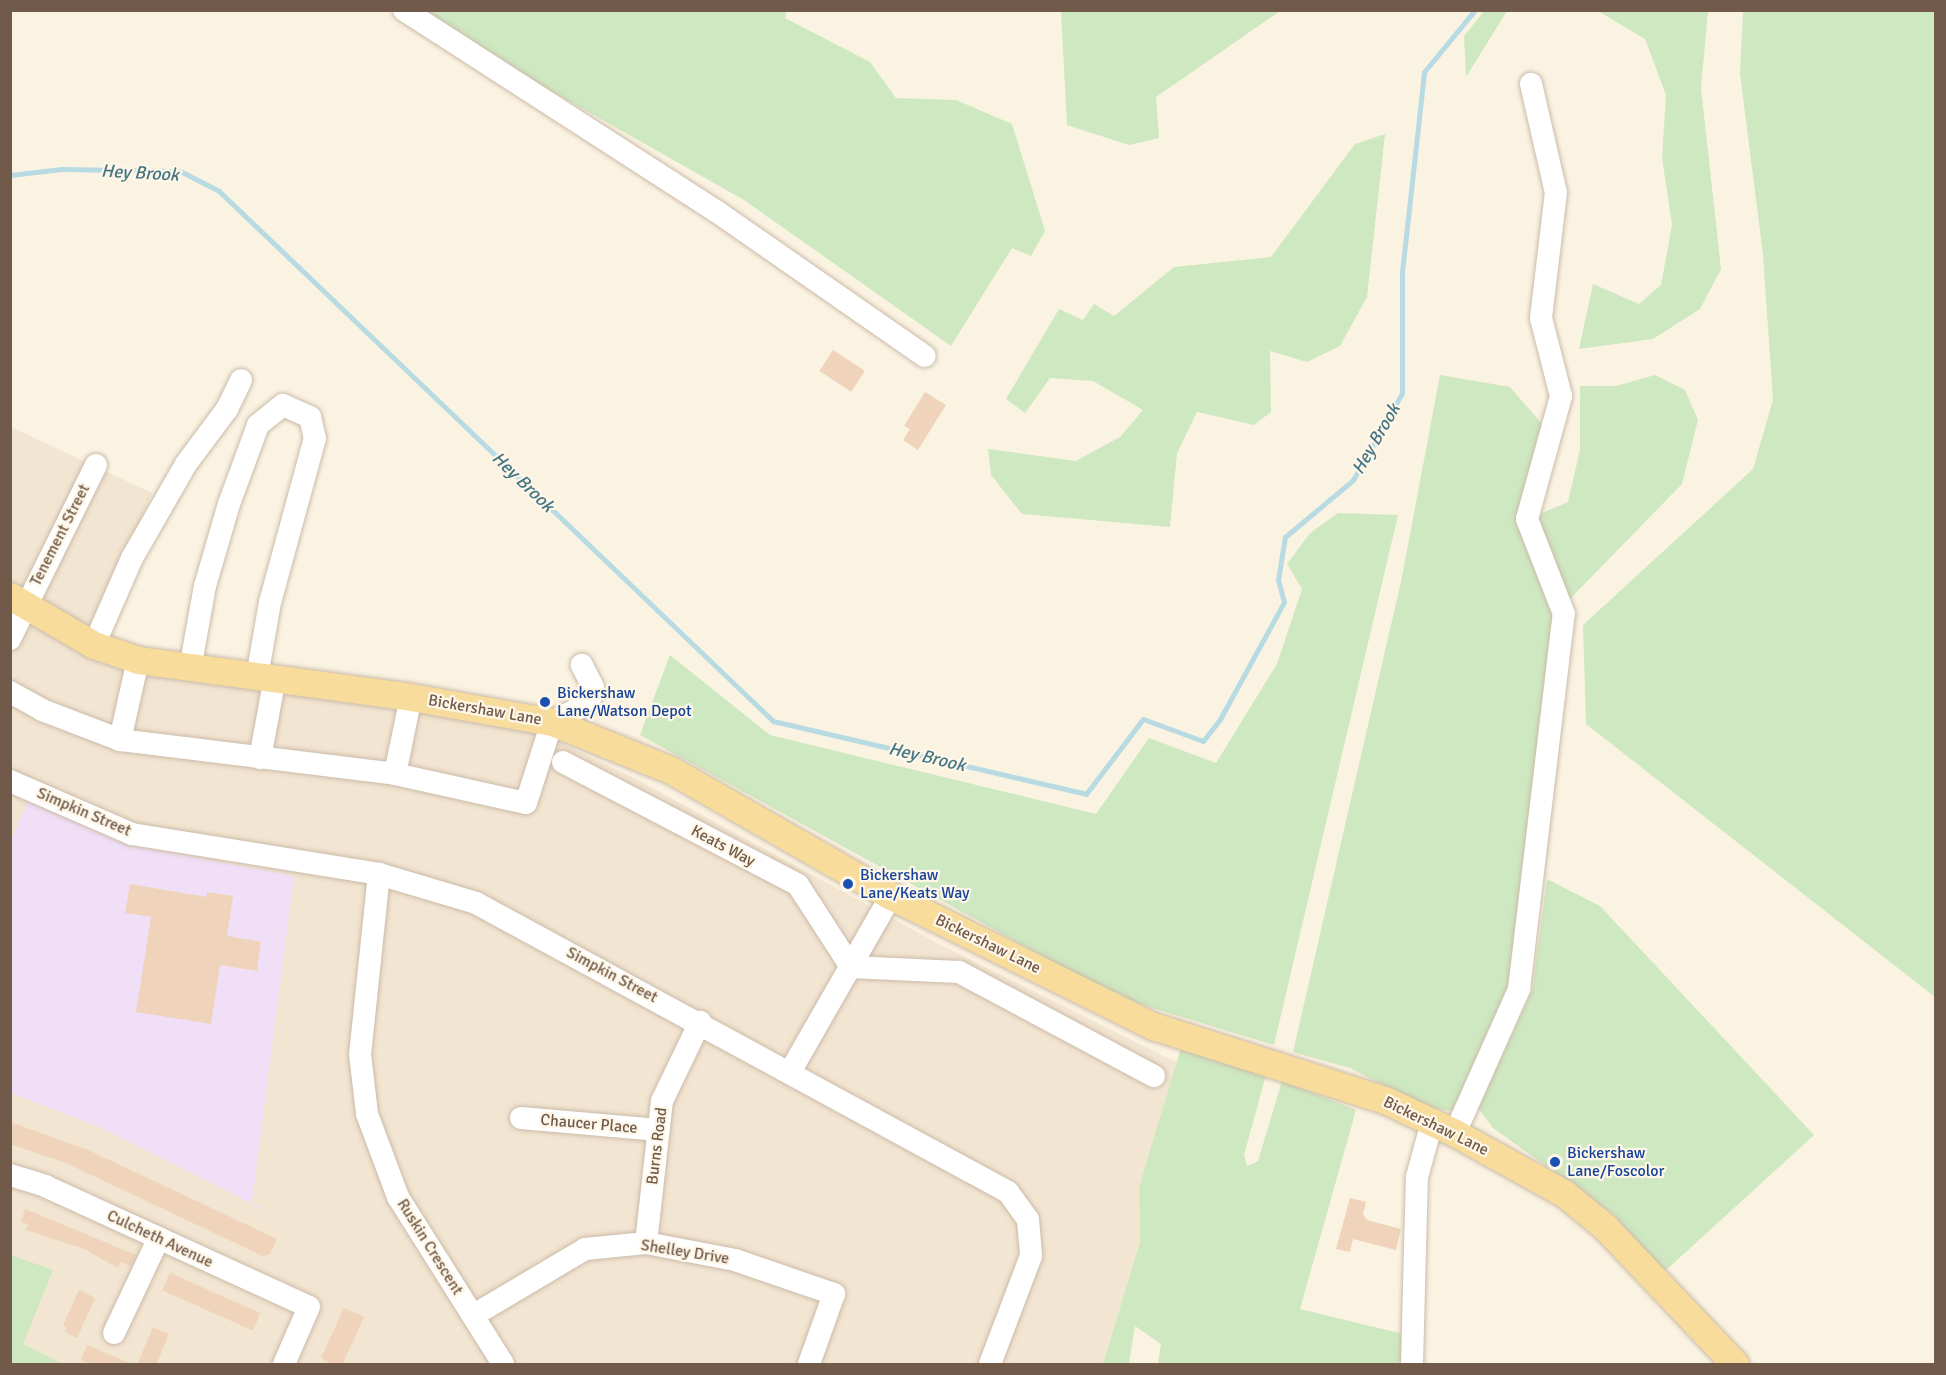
<!DOCTYPE html>
<style>
body{margin:0}
#map{position:relative;width:1946px;height:1375px;overflow:hidden;background:#fbf3e2;font-family:Signika,sans-serif}
div>[style]{position:absolute}
.residential>*{inset:0;background:#f2e5d1}
.education>*{inset:0;background:#f0dff7}
.green>*{inset:0;background:#cee8c1}
.stream>*{height:5px;margin:-2.5px;padding:0 2.5px;transform-origin:2.5px;border-radius:2.5px;background:#b8dae3}
.building>*{inset:0;background:#efd3bb;transform-origin:0 0}
.roads{filter:drop-shadow(0 0 2px #cbbba9) drop-shadow(0 0 2px #cbbba9)}
.minor>*{height:22px;margin:-11px;padding:0 11px;transform-origin:11px;border-radius:11px;background:#fff}
.major>*{height:27px;margin:-13.5px;padding:0 13.5px;transform-origin:13.5px;border-radius:13.5px;background:#f8dc9c}
.dots>*{width:16px;height:16px;translate:-50% -50%;box-sizing:border-box;border:3px solid #fef7e8;border-radius:50%}
span{translate:-50% -50%;white-space:nowrap;text-align:center;line-height:1.15;-webkit-text-stroke:4.5px #fef7e8;paint-order:stroke}
.street-label{font-size:16px;color:#715a4a}
.transit-label{font-size:16px;color:#164399}
.left{translate:0 -50%;text-align:left}
.water-label{font-size:18px;color:#447585;font-style:italic}
.frame{position:absolute;inset:0;border:12px solid #715a4a;pointer-events:none}
</style>
<div id="map">
<div class="residential">
<div style="clip-path:polygon(11px 427px,152px 493px,85px 653px,122px 667px,349px 702px,515px 721px,638px 780px,939px 944px,1178px 1063px,1139px 1187px,1140px 1242px,1103px 1364px,11px 1364px)"></div>
</div>
<div class="education">
<div style="clip-path:polygon(28px 801px,128px 845px,294px 876px,252px 1202px,268px 1212px,101px 1128px,11px 1093px,11px 840px)"></div>
</div>
<div class="green">
<div style="clip-path:polygon(1485px 10px,1507px 11px,1466px 77px,1464px 36px)"></div>
<div style="clip-path:polygon(410px 11px,787px 11px,785px 18px,870px 62px,896px 98px,956px 100px,1012px 124px,1045px 231px,1031px 256px,1012px 248px,951px 346px,744px 200px)"></div>
<div style="clip-path:polygon(1061px 11px,1061px 10px,1280px 11px,1156px 97px,1159px 138px,1129px 145px,1067px 125px)"></div>
<div style="clip-path:polygon(1598px 11px,1708px 11px,1701px 88px,1721px 269px,1700px 309px,1653px 339px,1579px 349px,1593px 284px,1639px 304px,1661px 285px,1672px 225px,1662px 158px,1666px 95px,1645px 39px)"></div>
<div style="clip-path:polygon(1743px 11px,1935px 11px,1935px 997px,1586px 724px,1583px 625px,1753px 469px,1773px 400px,1763px 255px,1740px 73px)"></div>
<div style="clip-path:polygon(1385px 134px,1367px 297px,1340px 346px,1307px 362px,1270px 351px,1271px 412px,1254px 425px,1197px 412px,1177px 453px,1170px 527px,1022px 514px,991px 475px,988px 449px,1076px 461px,1120px 437px,1143px 410px,1093px 381px,1050px 378px,1025px 413px,1006px 399px,1059px 309px,1083px 320px,1094px 304px,1114px 316px,1174px 267px,1271px 257px,1355px 144px)"></div>
<div style="clip-path:polygon(1440px 375px,1510px 387px,1543px 425px,1519px 522px,1555px 616px,1510px 984px,1472px 1080px,1452px 1111px,1425px 1107px,1350px 1068px,1293px 1052px,1402px 577px)"></div>
<div style="clip-path:polygon(1655px 375px,1685px 390px,1698px 420px,1682px 484px,1567px 602px,1537px 526px,1542px 513px,1568px 502px,1580px 450px,1580px 386px,1616px 386px)"></div>
<div style="clip-path:polygon(1338px 513px,1398px 515px,1274px 1045px,1139px 1004px,1079px 976px,640px 735px,670px 655px,770px 735px,1096px 814px,1149px 738px,1216px 763px,1277px 664px,1302px 589px,1287px 564px,1310px 533px)"></div>
<div style="clip-path:polygon(1547px 879px,1600px 906px,1814px 1135px,1664px 1272px,1614px 1215px,1493px 1128px,1478px 1108px,1532px 991px)"></div>
<div style="clip-path:polygon(1181px 1048px,1266px 1075px,1244px 1155px,1247px 1166px,1258px 1161px,1282px 1081px,1356px 1110px,1300px 1309px,1403px 1334px,1403px 1364px,1158px 1364px,1161px 1344px,1135px 1326px,1129px 1364px,1103px 1364px,1140px 1242px,1139px 1187px)"></div>
<div style="clip-path:polygon(11px 1255px,53px 1270px,23px 1344px,63px 1364px,11px 1364px)"></div>
</div>
<div class="stream">
<div style="left:10px;top:175px;width:52px;rotate:-6.6deg"></div>
<div style="left:62px;top:169px;width:118px;rotate:1deg"></div>
<div style="left:180px;top:171px;width:44px;rotate:27.1deg"></div>
<div style="left:219px;top:191px;width:767px;rotate:43.73deg"></div>
<div style="left:773px;top:721px;width:321px;rotate:13.1deg"></div>
<div style="left:1086px;top:794px;width:94px;rotate:-52.8deg"></div>
<div style="left:1143px;top:719px;width:64px;rotate:20.1deg"></div>
<div style="left:1203px;top:741px;width:28px;rotate:-52deg"></div>
<div style="left:1220px;top:719px;width:133px;rotate:-61.3deg"></div>
<div style="left:1284px;top:602px;width:23px;rotate:-105deg"></div>
<div style="left:1278px;top:580px;width:44px;rotate:-80.8deg"></div>
<div style="left:1285px;top:537px;width:89px;rotate:-40deg"></div>
<div style="left:1353px;top:480px;width:100px;rotate:-60.6deg"></div>
<div style="left:1402px;top:393px;width:121px;rotate:-90deg"></div>
<div style="left:1402px;top:272px;width:201px;rotate:-83.7deg"></div>
<div style="left:1424px;top:72px;width:80px;rotate:-50.6deg"></div>
</div>
<div class="building">
<div style="left:833px;top:350px;width:38px;height:25px;rotate:33deg"></div>
<div style="clip-path:polygon(925px 392px,946px 405px,918px 450px,903px 440px,910px 429px,904px 426px)"></div>
<div style="clip-path:polygon(130px 884px,207px 897px,207px 892px,233px 896px,227px 936px,261px 942px,257px 971px,220px 965px,211px 1024px,136px 1012px,151px 917px,125px 913px)"></div>
<div style="clip-path:polygon(10px 1122px,88px 1150px,277px 1239px,270px 1254px,263px 1256px,66px 1163px,10px 1144px)"></div>
<div style="clip-path:polygon(1350px 1198px,1366px 1202px,1363px 1214px,1367px 1220px,1401px 1229px,1396px 1250px,1353px 1239px,1350px 1252px,1336px 1249px)"></div>
<div style="clip-path:polygon(25px 1209px,136px 1255px,131px 1266px,121px 1262px,118px 1268px,84px 1249px,26px 1230px,28px 1224px,21px 1222px)"></div>
<div style="left:170px;top:1273px;width:99px;height:19px;rotate:24deg"></div>
<div style="clip-path:polygon(79px 1290px,95px 1298px,77px 1338px,65px 1332px,67px 1328px,63px 1325px)"></div>
<div style="clip-path:polygon(344px 1308px,364px 1317px,342px 1365px,334px 1365px,321px 1358px)"></div>
<div style="clip-path:polygon(153px 1327px,169px 1334px,156px 1365px,137px 1365px)"></div>
<div style="clip-path:polygon(87px 1345px,134px 1365px,91px 1365px,81px 1360px)"></div>
</div>
<div class="roads">
<div class="minor">
<div style="left:404px;top:10px;width:371px;rotate:32.8deg"></div>
<div style="left:716px;top:211px;width:254px;rotate:34.8deg"></div>
<div style="left:10px;top:639px;width:194px;rotate:-63.7deg"></div>
<div style="left:94px;top:645px;width:95px;rotate:-66.4deg"></div>
<div style="left:132px;top:558px;width:108px;rotate:-60.1deg"></div>
<div style="left:186px;top:464px;width:69px;rotate:-53.3deg"></div>
<div style="left:227px;top:409px;width:32px;rotate:-64deg"></div>
<div style="left:190px;top:669px;width:84px;rotate:-79.8deg"></div>
<div style="left:205px;top:586px;width:85px;rotate:-73.7deg"></div>
<div style="left:229px;top:504px;width:84px;rotate:-69.8deg"></div>
<div style="left:258px;top:425px;width:32px;rotate:-39deg"></div>
<div style="left:283px;top:405px;width:30px;rotate:24deg"></div>
<div style="left:310px;top:417px;width:22px;rotate:77deg"></div>
<div style="left:315px;top:438px;width:170px;rotate:105.3deg"></div>
<div style="left:270px;top:602px;width:76px;rotate:99.8deg"></div>
<div style="left:10px;top:692px;width:37px;rotate:29deg"></div>
<div style="left:42px;top:710px;width:84px;rotate:21deg"></div>
<div style="left:120px;top:740px;width:277px;rotate:7deg"></div>
<div style="left:395px;top:774px;width:134px;rotate:12.5deg"></div>
<div style="left:526px;top:803px;width:85px;rotate:-72.2deg"></div>
<div style="left:552px;top:722px;width:42px;rotate:-27.2deg"></div>
<div style="left:589px;top:703px;width:16px;rotate:-76deg"></div>
<div style="left:593px;top:687px;width:25px;rotate:-117deg"></div>
<div style="left:120px;top:740px;width:82px;rotate:-77.3deg"></div>
<div style="left:260px;top:758px;width:81px;rotate:-79.4deg"></div>
<div style="left:563px;top:762px;width:265px;rotate:27.6deg"></div>
<div style="left:798px;top:885px;width:98px;rotate:57.1deg"></div>
<div style="left:851px;top:967px;width:108px;rotate:2.7deg"></div>
<div style="left:959px;top:972px;width:221px;rotate:28.1deg"></div>
<div style="left:395px;top:774px;width:79px;rotate:-78.3deg"></div>
<div style="left:10px;top:781px;width:133px;rotate:23.5deg"></div>
<div style="left:132px;top:834px;width:250px;rotate:9.2deg"></div>
<div style="left:379px;top:874px;width:101px;rotate:16.6deg"></div>
<div style="left:476px;top:903px;width:605px;rotate:28.51deg"></div>
<div style="left:1008px;top:1192px;width:34px;rotate:54deg"></div>
<div style="left:1028px;top:1220px;width:36px;rotate:85deg"></div>
<div style="left:1031px;top:1256px;width:116px;rotate:110.8deg"></div>
<div style="left:379px;top:874px;width:181px;rotate:96deg"></div>
<div style="left:360px;top:1054px;width:60px;rotate:83.3deg"></div>
<div style="left:367px;top:1114px;width:89px;rotate:69.5deg"></div>
<div style="left:398px;top:1197px;width:197px;rotate:57.8deg"></div>
<div style="left:790px;top:1072px;width:203px;rotate:-60.2deg"></div>
<div style="left:521px;top:1118px;width:138px;rotate:5deg"></div>
<div style="left:1455px;top:1133px;width:158px;rotate:-66deg"></div>
<div style="left:1519px;top:989px;width:378px;rotate:-83.2deg"></div>
<div style="left:1564px;top:614px;width:102px;rotate:-111.3deg"></div>
<div style="left:1527px;top:519px;width:128px;rotate:-74.5deg"></div>
<div style="left:1561px;top:396px;width:81px;rotate:-104.4deg"></div>
<div style="left:1541px;top:318px;width:126px;rotate:-83.2deg"></div>
<div style="left:1556px;top:193px;width:112px;rotate:-102.9deg"></div>
<div style="left:10px;top:1175px;width:37px;rotate:17deg"></div>
<div style="left:45px;top:1186px;width:290px;rotate:24.6deg"></div>
<div style="left:309px;top:1307px;width:62px;rotate:113.7deg"></div>
<div style="left:646px;top:1243px;width:143px;rotate:-83.6deg"></div>
<div style="left:662px;top:1101px;width:88px;rotate:-64.3deg"></div>
<div style="left:474px;top:1315px;width:129px;rotate:-30.7deg"></div>
<div style="left:585px;top:1249px;width:61px;rotate:-5.6deg"></div>
<div style="left:646px;top:1243px;width:91px;rotate:10.8deg"></div>
<div style="left:735px;top:1260px;width:105px;rotate:19deg"></div>
<div style="left:834px;top:1294px;width:74px;rotate:109.7deg"></div>
<div style="left:114px;top:1333px;width:105px;rotate:-64.7deg"></div>
<div style="left:1412px;top:1364px;width:187px;rotate:-88.5deg"></div>
<div style="left:1417px;top:1177px;width:57px;rotate:-74.7deg"></div>
</div>
<div class="major">
<div style="left:10px;top:596px;width:97px;rotate:30.3deg"></div>
<div style="left:94px;top:645px;width:46px;rotate:18.8deg"></div>
<div style="left:138px;top:660px;width:275px;rotate:7.7deg"></div>
<div style="left:411px;top:697px;width:143px;rotate:10.1deg"></div>
<div style="left:552px;top:722px;width:128px;rotate:22deg"></div>
<div style="left:671px;top:770px;width:254px;rotate:29.8deg"></div>
<div style="left:891px;top:896px;width:292px;rotate:26.4deg"></div>
<div style="left:1153px;top:1026px;width:244px;rotate:17.7deg"></div>
<div style="left:1385px;top:1100px;width:77px;rotate:25.2deg"></div>
<div style="left:1455px;top:1133px;width:126px;rotate:29deg"></div>
<div style="left:1565px;top:1194px;width:52px;rotate:39.5deg"></div>
<div style="left:1605px;top:1227px;width:189px;rotate:46.5deg"></div>
</div>
</div>
<div class="dots">
<div style="left:545px;top:702px;background:#1a4fb4"></div>
<div style="left:848px;top:884px;background:#1a4fb4"></div>
<div style="left:1555px;top:1162px;background:#1a4fb4"></div>
</div>
<div class="street-label">
<span style="left:60px;top:535px;rotate:-63deg">Tenement Street</span>
<span style="left:485px;top:710px;rotate:10deg">Bickershaw Lane</span>
<span style="left:84px;top:812px;rotate:23deg">Simpkin Street</span>
<span style="left:723px;top:846px;rotate:28deg">Keats Way</span>
<span style="left:988px;top:944px;rotate:26deg">Bickershaw Lane</span>
<span style="left:612px;top:975px;rotate:28deg">Simpkin Street</span>
<span style="left:589px;top:1124px;rotate:5deg">Chaucer Place</span>
<span style="left:1436px;top:1126px;rotate:26deg">Bickershaw Lane</span>
<span style="left:657px;top:1146px;rotate:-83deg">Burns Road</span>
<span style="left:160px;top:1239px;rotate:25deg">Culcheth Avenue</span>
<span style="left:430px;top:1247px;rotate:58deg">Ruskin Crescent</span>
<span style="left:685px;top:1252px;rotate:9deg">Shelley Drive</span>
</div>
<div class="transit-label">
<span class="left" style="left:557px;top:702px">Bickershaw<br>Lane/Watson Depot</span>
<span class="left" style="left:860px;top:884px">Bickershaw<br>Lane/Keats Way</span>
<span class="left" style="left:1567px;top:1162px">Bickershaw<br>Lane/Foscolor</span>
</div>
<div class="water-label">
<span style="left:140px;top:173px;rotate:3deg">Hey Brook</span>
<span style="left:1376px;top:439px;rotate:-60deg">Hey Brook</span>
<span style="left:523px;top:482px;rotate:44deg">Hey Brook</span>
<span style="left:927px;top:757px;rotate:13deg">Hey Brook</span>
</div>
<div class="frame"></div>
</div>
